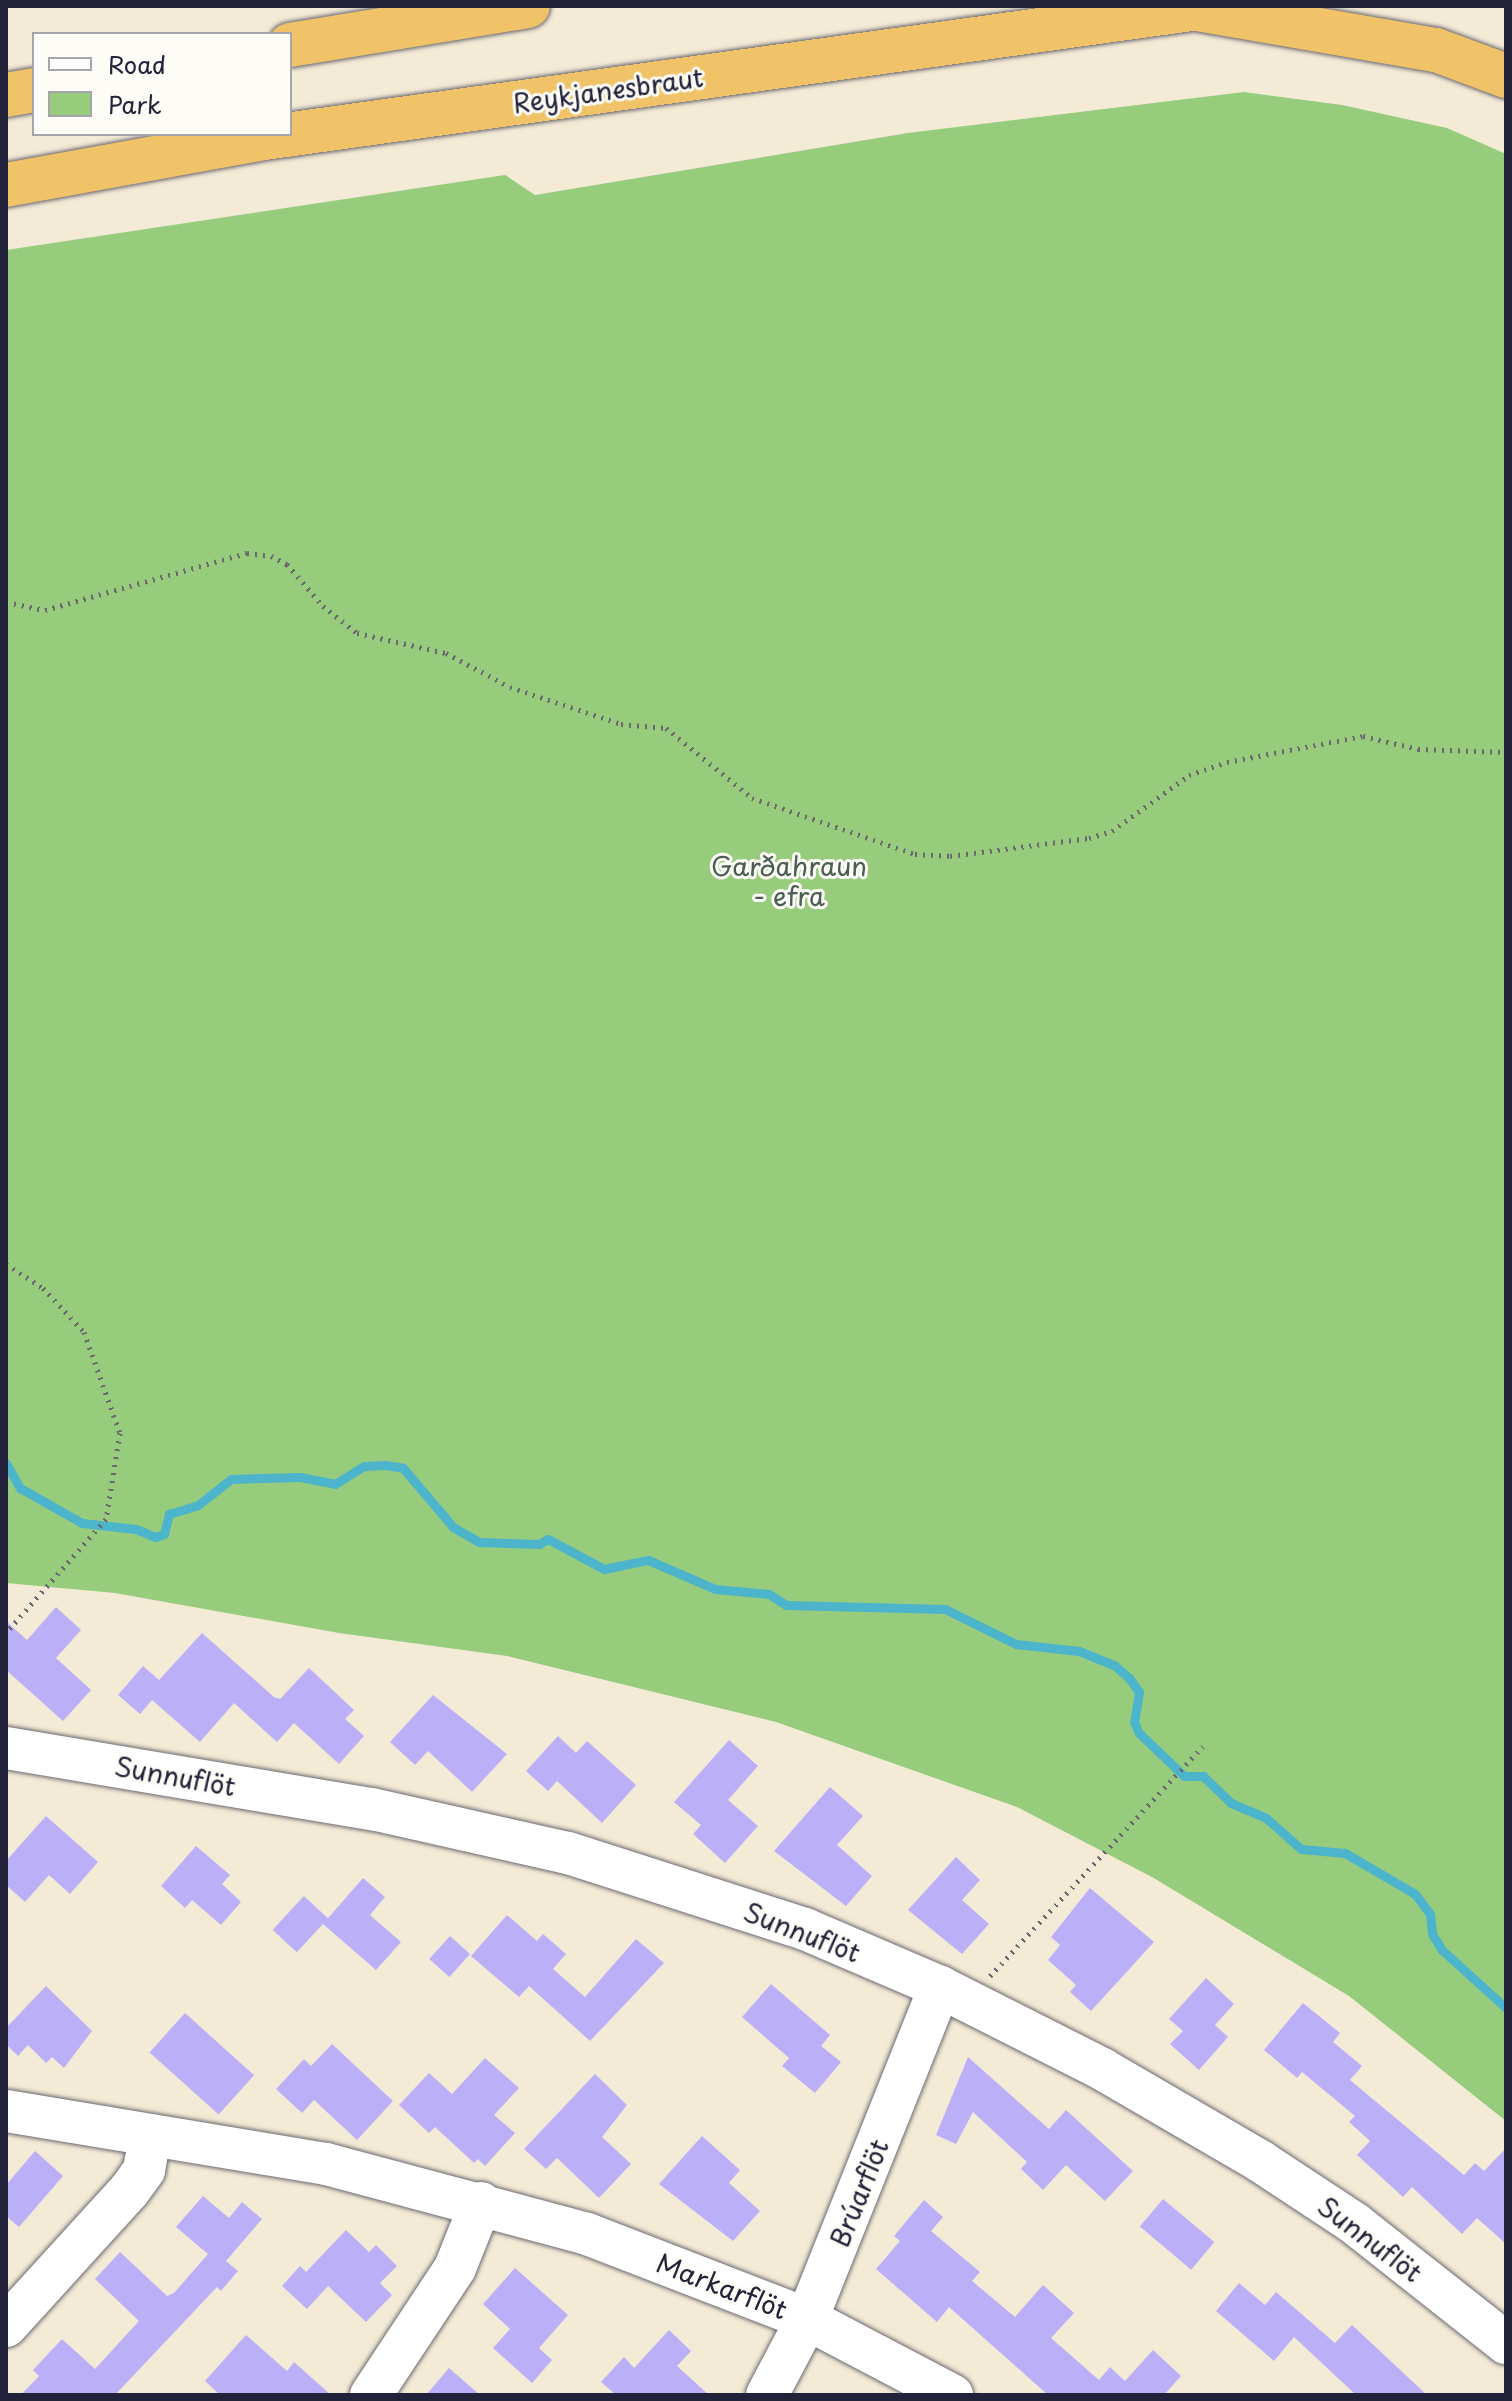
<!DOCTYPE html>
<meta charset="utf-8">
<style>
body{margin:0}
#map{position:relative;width:1512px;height:2401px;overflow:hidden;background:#f4ebd6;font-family:"Playpen Sans",sans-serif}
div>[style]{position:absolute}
.green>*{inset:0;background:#97cc7d}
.stream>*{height:9px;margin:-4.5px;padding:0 4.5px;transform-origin:4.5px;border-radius:4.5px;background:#4cb4cb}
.building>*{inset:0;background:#bbb0f8;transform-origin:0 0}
.path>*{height:5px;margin-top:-2.5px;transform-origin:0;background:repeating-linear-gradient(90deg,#6c6871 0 2px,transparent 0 8px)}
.roads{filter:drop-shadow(0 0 2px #6c6871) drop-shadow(0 0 2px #6c6871)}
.minor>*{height:42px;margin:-21px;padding:0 21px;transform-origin:21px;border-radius:21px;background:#fff}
.highway>*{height:44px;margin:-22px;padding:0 22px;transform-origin:22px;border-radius:22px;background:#f1c369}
span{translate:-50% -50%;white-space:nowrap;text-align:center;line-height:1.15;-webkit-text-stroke:6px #fdfcf7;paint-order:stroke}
.street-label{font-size:26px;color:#22223b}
.park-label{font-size:26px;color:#4b5e52}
.frame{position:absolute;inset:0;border:8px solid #22223b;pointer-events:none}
.legend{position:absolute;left:32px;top:32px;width:260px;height:104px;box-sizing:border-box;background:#fdfcf7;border:2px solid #a5a5ac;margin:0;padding:10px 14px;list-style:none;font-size:24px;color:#22223b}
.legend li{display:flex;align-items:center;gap:16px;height:40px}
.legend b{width:40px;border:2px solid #a5a5ac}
</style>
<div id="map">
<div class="green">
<div style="clip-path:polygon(1244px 92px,1342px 105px,1447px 128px,1506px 154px,1506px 2121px,1349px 1996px,1152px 1877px,1017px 1807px,776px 1722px,507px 1656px,339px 1633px,115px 1593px,6px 1583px,6px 250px,505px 175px,535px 195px,908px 133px)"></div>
</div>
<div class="stream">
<div style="left:6px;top:1463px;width:29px;rotate:61deg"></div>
<div style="left:20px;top:1488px;width:71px;rotate:29.4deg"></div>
<div style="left:82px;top:1523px;width:54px;rotate:6.3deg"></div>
<div style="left:136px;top:1529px;width:21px;rotate:23deg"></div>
<div style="left:155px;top:1537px;width:9px;rotate:-18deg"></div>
<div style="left:164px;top:1534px;width:21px;rotate:-76deg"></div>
<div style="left:169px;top:1514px;width:30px;rotate:-17deg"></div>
<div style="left:198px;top:1505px;width:42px;rotate:-38.2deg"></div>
<div style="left:231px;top:1479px;width:69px;rotate:-1.7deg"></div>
<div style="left:300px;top:1477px;width:36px;rotate:11deg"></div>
<div style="left:335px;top:1484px;width:34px;rotate:-32deg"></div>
<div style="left:364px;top:1466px;width:21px;rotate:-3deg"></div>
<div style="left:385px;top:1465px;width:18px;rotate:9deg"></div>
<div style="left:403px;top:1468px;width:77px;rotate:49.7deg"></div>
<div style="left:453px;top:1527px;width:30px;rotate:30deg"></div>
<div style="left:479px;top:1542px;width:60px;rotate:1.9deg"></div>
<div style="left:539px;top:1544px;width:10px;rotate:-29deg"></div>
<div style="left:548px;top:1539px;width:64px;rotate:28.2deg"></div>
<div style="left:604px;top:1569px;width:45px;rotate:-11.6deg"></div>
<div style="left:648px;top:1560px;width:73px;rotate:23.4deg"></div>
<div style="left:715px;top:1589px;width:54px;rotate:5.3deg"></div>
<div style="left:769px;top:1594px;width:20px;rotate:33deg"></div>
<div style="left:786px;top:1605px;width:159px;rotate:1.4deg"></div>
<div style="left:945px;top:1609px;width:79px;rotate:26.2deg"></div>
<div style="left:1016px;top:1644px;width:63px;rotate:6.3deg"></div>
<div style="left:1079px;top:1651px;width:38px;rotate:22deg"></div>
<div style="left:1114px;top:1665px;width:20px;rotate:41deg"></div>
<div style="left:1129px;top:1678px;width:17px;rotate:54deg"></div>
<div style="left:1139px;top:1692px;width:30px;rotate:99deg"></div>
<div style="left:1134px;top:1722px;width:12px;rotate:66deg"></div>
<div style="left:1139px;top:1733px;width:62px;rotate:43.7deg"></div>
<div style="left:1184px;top:1776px;width:19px"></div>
<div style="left:1203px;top:1776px;width:39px;rotate:44deg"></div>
<div style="left:1231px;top:1803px;width:38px;rotate:23deg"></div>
<div style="left:1266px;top:1818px;width:47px;rotate:41.5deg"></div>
<div style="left:1301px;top:1849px;width:44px;rotate:5.2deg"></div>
<div style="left:1345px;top:1853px;width:81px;rotate:30.4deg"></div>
<div style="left:1415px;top:1894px;width:25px;rotate:53deg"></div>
<div style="left:1430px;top:1914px;width:20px;rotate:84deg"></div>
<div style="left:1432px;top:1934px;width:19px;rotate:58deg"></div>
<div style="left:1442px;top:1950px;width:86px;rotate:42.2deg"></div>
</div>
<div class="building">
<div style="clip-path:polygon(56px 1607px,81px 1630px,56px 1658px,91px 1690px,63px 1721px,6px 1670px,6px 1621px,27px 1640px)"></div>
<div style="clip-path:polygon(202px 1633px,274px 1697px,280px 1699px,309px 1668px,354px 1710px,345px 1719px,364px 1736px,339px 1764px,294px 1723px,277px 1742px,234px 1703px,200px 1742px,152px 1700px,140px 1714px,118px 1695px,143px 1666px,159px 1680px)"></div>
<div style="clip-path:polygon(433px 1695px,507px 1754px,472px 1792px,428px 1751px,415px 1765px,390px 1742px)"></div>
<div style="clip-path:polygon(558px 1736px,576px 1753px,587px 1741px,636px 1785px,602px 1823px,557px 1781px,548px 1791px,526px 1771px)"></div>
<div style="clip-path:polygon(729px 1740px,758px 1766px,728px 1800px,758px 1826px,725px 1863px,693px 1834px,701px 1825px,674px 1802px)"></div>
<div style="clip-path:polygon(830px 1787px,863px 1816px,837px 1845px,872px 1876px,846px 1906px,774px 1851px)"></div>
<div style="clip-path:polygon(46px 1816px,98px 1862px,70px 1894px,49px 1875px,25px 1902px,6px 1885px,6px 1861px)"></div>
<div style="clip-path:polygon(196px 1846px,230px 1875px,222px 1884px,241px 1902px,221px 1925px,192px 1900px,185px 1908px,161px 1886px)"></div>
<div style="clip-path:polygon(956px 1857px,980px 1880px,962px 1900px,989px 1924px,962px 1954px,908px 1910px)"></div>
<div style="clip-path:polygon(363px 1878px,385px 1897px,370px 1915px,401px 1942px,376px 1970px,323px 1924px)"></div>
<div style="clip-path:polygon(1090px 1888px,1154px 1942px,1091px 2011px,1070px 1992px,1076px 1985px,1048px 1960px,1060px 1945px,1051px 1937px)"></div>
<div style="left:304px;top:1896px;width:33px;height:46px;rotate:43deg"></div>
<div style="clip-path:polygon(507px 1915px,537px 1941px,543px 1934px,566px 1954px,553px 1969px,585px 1997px,636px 1939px,664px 1963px,590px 2041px,529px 1986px,519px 1997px,471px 1956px)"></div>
<div style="left:450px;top:1936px;width:27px;height:31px;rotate:42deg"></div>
<div style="clip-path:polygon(1206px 1978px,1234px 2004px,1215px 2025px,1228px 2037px,1199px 2070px,1170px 2044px,1183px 2031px,1169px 2019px)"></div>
<div style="clip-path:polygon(771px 1984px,830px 2035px,821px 2046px,841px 2062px,815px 2093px,782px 2066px,789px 2058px,742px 2017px)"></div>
<div style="clip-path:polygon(46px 1986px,92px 2031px,64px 2068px,52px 2057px,46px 2063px,28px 2045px,18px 2056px,6px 2044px,6px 2028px)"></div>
<div style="clip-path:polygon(1303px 2003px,1340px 2033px,1333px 2042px,1362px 2066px,1350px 2080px,1464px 2175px,1475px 2163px,1484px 2171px,1506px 2148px,1506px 2244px,1477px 2218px,1462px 2234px,1412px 2187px,1403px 2197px,1357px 2155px,1370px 2141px,1349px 2122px,1355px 2116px,1302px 2072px,1297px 2078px,1264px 2050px)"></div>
<div style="left:185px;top:2013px;width:93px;height:53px;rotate:42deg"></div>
<div style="clip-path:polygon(332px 2044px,393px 2101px,357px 2140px,314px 2100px,302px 2113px,276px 2089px,304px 2059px,311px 2066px)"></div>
<div style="clip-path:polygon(968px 2057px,1049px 2129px,1066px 2110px,1133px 2171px,1105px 2201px,1066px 2165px,1043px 2190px,1021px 2169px,1027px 2162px,973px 2112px,956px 2144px,936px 2135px)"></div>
<div style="clip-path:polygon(485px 2058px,519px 2088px,494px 2115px,515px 2133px,485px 2166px,478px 2159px,474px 2163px,435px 2127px,429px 2133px,399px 2105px,429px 2073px,452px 2094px)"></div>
<div style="clip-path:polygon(595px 2074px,627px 2105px,602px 2137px,631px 2164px,599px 2198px,557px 2158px,546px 2169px,524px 2149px)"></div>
<div style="clip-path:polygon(702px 2136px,740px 2170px,729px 2183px,760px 2211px,733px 2241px,659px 2184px)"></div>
<div style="clip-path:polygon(35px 2151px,63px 2176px,19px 2227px,6px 2216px,6px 2185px)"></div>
<div style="clip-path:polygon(203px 2196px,229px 2218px,242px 2202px,262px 2219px,226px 2261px,238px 2271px,221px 2291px,217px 2287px,115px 2395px,21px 2395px,39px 2376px,33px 2370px,62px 2339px,95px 2369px,139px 2321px,95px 2279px,120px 2252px,167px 2296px,174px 2293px,208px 2254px,176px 2227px)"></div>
<div style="left:1163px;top:2199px;width:67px;height:36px;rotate:40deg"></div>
<div style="clip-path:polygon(924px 2200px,943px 2217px,931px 2231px,980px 2272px,972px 2281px,1015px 2317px,1043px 2285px,1074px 2313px,1051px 2338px,1099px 2380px,1110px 2367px,1125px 2381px,1153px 2350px,1181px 2376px,1164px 2395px,1048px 2395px,949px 2307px,937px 2322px,876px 2269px,900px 2241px,894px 2236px)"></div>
<div style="clip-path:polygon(346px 2230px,369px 2252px,376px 2245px,397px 2266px,380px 2283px,392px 2295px,366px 2322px,328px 2286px,307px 2309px,282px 2286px,300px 2266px,306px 2272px)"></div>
<div style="clip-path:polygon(515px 2268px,568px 2315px,539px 2348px,552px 2360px,532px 2383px,493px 2348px,510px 2329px,483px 2304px)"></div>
<div style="clip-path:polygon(1239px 2283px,1265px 2305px,1276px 2292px,1335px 2343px,1352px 2325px,1427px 2395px,1356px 2395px,1294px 2337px,1274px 2361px,1216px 2311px)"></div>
<div style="clip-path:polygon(669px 2330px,691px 2351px,677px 2366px,709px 2395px,616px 2395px,601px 2382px,624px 2357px,634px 2368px)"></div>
<div style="clip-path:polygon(246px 2335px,287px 2371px,294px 2362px,331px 2395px,220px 2395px,205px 2381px)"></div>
<div style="clip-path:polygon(449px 2368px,480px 2395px,426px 2395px)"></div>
</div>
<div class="path">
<div style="left:6px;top:602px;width:40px;rotate:12deg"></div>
<div style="left:45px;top:610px;width:210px;rotate:-15.8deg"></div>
<div style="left:247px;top:553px;width:24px;rotate:7deg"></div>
<div style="left:271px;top:556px;width:18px;rotate:27deg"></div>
<div style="left:287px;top:564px;width:55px;rotate:49.4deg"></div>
<div style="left:323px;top:606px;width:43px;rotate:38.5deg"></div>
<div style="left:357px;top:633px;width:91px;rotate:12.7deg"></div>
<div style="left:446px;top:653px;width:72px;rotate:28deg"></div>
<div style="left:510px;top:687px;width:117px;rotate:18.4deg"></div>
<div style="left:621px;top:724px;width:45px;rotate:5.1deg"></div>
<div style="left:666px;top:728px;width:111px;rotate:39.1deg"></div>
<div style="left:752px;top:798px;width:172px;rotate:19deg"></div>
<div style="left:915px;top:854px;width:35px;rotate:3deg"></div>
<div style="left:950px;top:856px;width:140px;rotate:-7.4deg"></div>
<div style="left:1089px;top:838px;width:24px;rotate:-17deg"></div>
<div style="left:1112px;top:831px;width:95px;rotate:-36deg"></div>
<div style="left:1189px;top:775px;width:40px;rotate:-18.9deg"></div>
<div style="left:1227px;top:762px;width:138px;rotate:-10.8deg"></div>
<div style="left:1363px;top:736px;width:57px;rotate:13.3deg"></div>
<div style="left:1418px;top:749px;width:88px;rotate:2deg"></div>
<div style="left:6px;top:1264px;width:44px;rotate:33deg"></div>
<div style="left:43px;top:1288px;width:60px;rotate:47deg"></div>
<div style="left:84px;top:1332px;width:107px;rotate:70.4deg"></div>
<div style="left:120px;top:1433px;width:87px;rotate:99.2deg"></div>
<div style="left:106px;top:1519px;width:152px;rotate:131.3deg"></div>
<div style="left:990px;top:1976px;width:313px;rotate:-47.2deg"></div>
</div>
<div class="roads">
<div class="minor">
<div style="left:6px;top:1748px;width:371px;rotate:9.5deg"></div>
<div style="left:372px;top:1809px;width:201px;rotate:12.7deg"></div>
<div style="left:568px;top:1853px;width:249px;rotate:17.8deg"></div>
<div style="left:805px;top:1929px;width:147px;rotate:23.2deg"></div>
<div style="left:940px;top:1987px;width:182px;rotate:26.8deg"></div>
<div style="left:1102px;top:2069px;width:183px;rotate:30.2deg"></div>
<div style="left:1260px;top:2161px;width:113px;rotate:33.4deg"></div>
<div style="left:1354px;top:2223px;width:194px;rotate:38.3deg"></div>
<div style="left:6px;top:2111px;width:324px;rotate:9.4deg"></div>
<div style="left:326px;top:2164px;width:270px;rotate:15deg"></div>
<div style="left:587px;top:2234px;width:236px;rotate:21.1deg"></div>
<div style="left:807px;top:2319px;width:164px;rotate:27.7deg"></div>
<div style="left:6px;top:2326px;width:183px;rotate:-47.7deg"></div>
<div style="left:129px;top:2191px;width:26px;rotate:-54deg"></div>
<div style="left:144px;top:2170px;width:35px;rotate:-80deg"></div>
<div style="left:371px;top:2395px;width:152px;rotate:-56.5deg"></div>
<div style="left:455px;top:2268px;width:70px;rotate:-68.2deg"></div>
<div style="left:767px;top:2395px;width:86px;rotate:-62.2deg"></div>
<div style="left:807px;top:2319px;width:358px;rotate:-68.2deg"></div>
</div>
<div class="highway">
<div style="left:1192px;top:8px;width:248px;rotate:9.8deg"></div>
<div style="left:1436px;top:50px;width:75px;rotate:20.4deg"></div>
<div style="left:290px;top:45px;width:241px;rotate:-9.3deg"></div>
<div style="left:6px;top:95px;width:28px;rotate:-10deg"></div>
<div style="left:6px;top:185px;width:262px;rotate:-10.3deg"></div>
<div style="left:264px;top:138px;width:958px;rotate:-7.92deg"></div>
</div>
</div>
<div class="street-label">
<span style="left:608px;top:90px;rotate:-8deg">Reykjanesbraut</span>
<span style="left:175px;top:1776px;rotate:10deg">Sunnuflöt</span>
<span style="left:802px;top:1932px;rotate:21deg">Sunnuflöt</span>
<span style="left:859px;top:2193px;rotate:-68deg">Brúarflöt</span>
<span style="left:1370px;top:2239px;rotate:37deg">Sunnuflöt</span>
<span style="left:722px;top:2286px;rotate:21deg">Markarflöt</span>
</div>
<div class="park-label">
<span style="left:789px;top:881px">Garðahraun<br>- efra</span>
</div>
<div class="frame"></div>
<ul class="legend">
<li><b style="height:10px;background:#fff"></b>Road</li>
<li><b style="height:22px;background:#97cc7d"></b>Park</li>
</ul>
</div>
